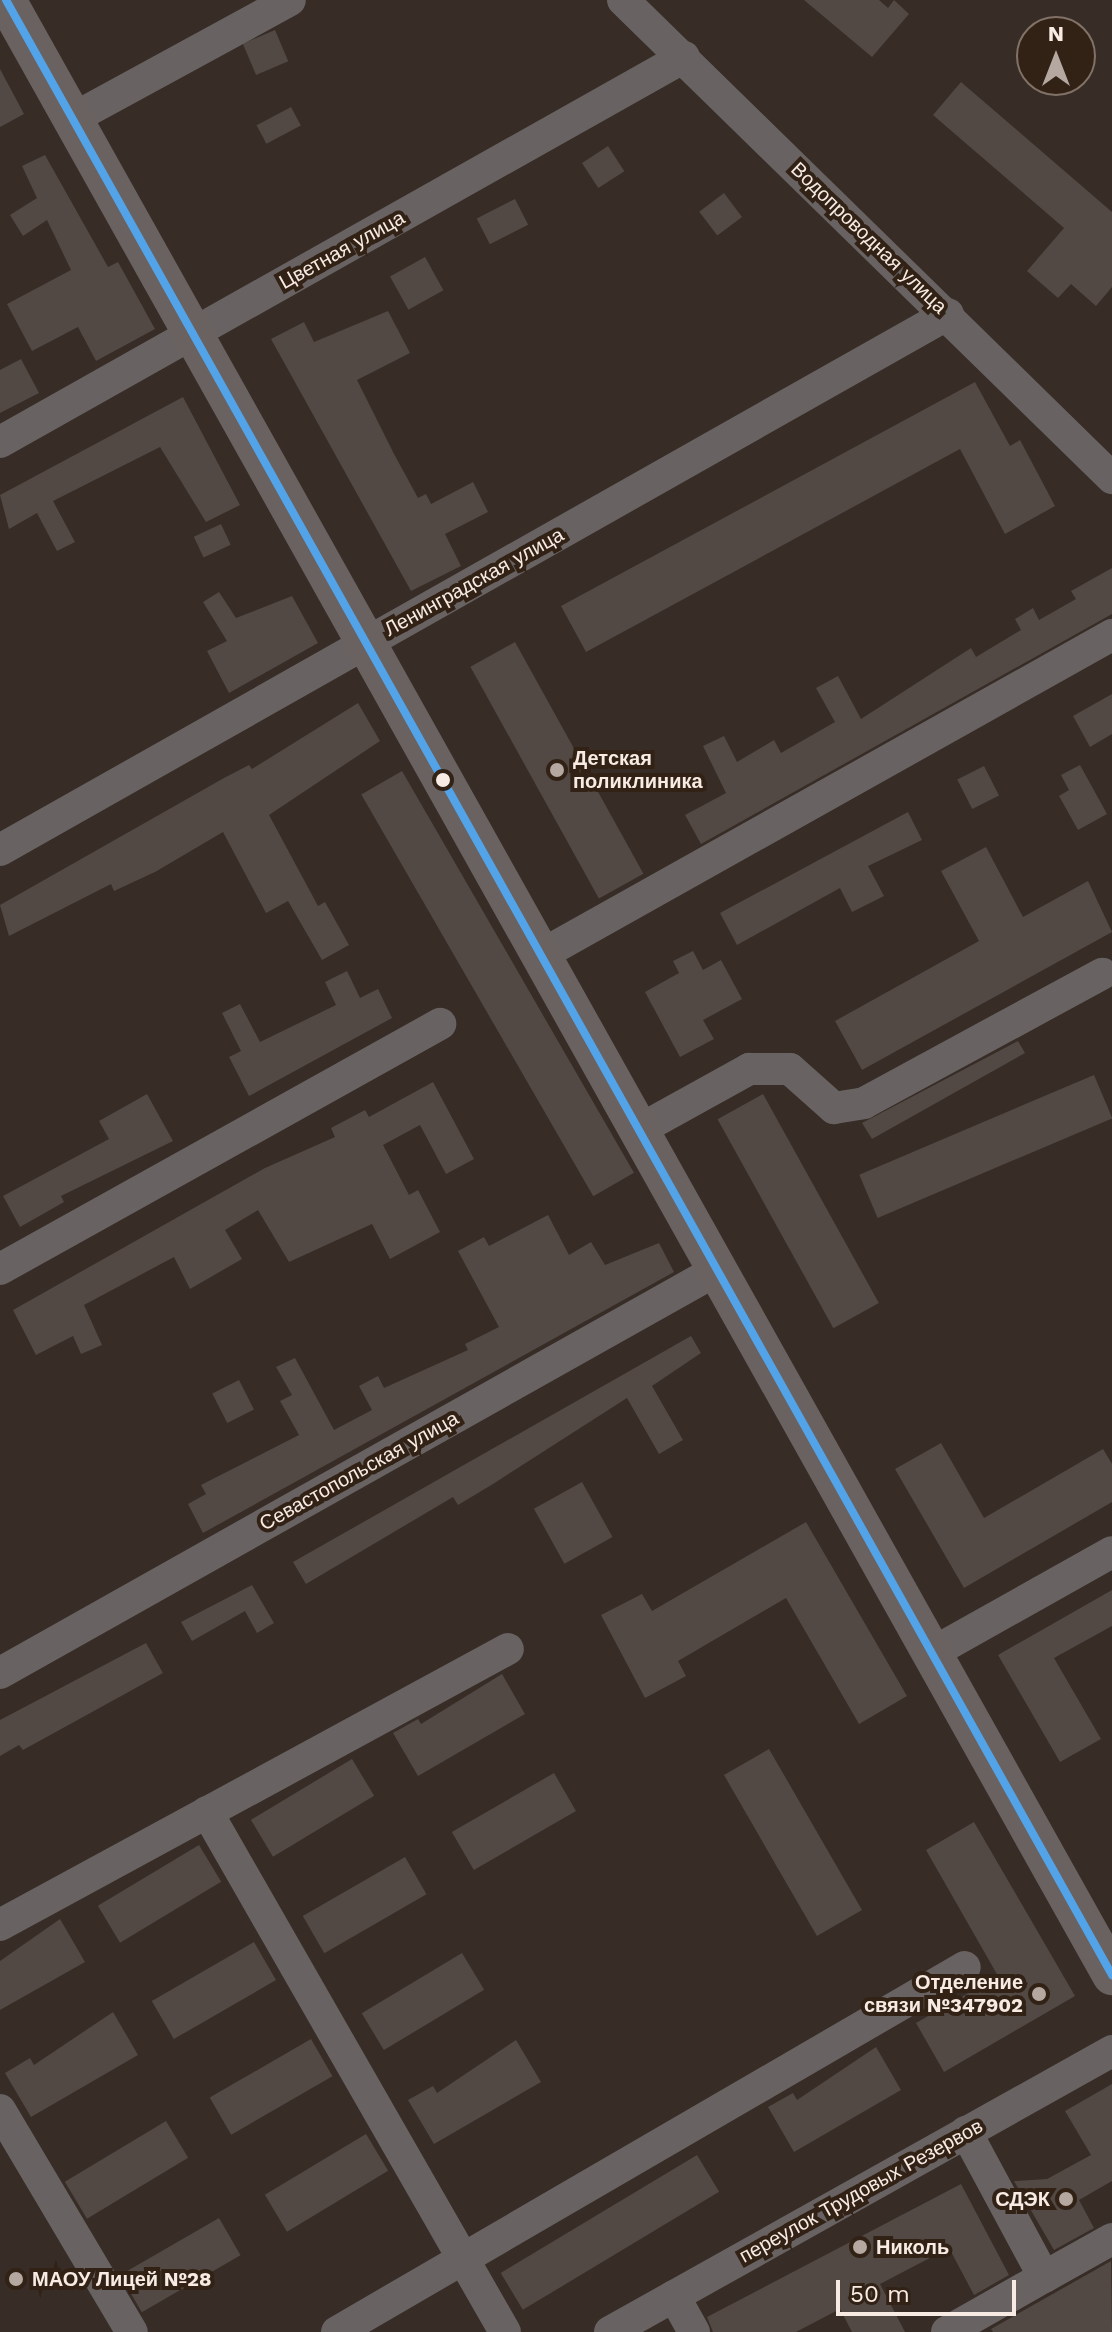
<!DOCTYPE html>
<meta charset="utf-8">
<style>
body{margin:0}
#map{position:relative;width:1112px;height:2332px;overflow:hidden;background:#372c26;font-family:"Work Sans",sans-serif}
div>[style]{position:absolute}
.building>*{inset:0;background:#524944;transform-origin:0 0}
.minor>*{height:32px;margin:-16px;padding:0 16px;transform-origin:16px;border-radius:16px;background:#686362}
.major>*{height:40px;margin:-20px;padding:0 20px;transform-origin:20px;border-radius:20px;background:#6a6260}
.bus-1>*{height:8px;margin:-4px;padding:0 4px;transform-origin:4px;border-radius:4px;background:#53a3e8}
.dots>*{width:22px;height:22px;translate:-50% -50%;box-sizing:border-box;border:4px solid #322216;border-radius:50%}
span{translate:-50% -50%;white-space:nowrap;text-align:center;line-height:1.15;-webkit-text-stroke:8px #322216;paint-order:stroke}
.street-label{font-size:20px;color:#f7ebe3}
.poi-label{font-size:20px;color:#f7ebe3;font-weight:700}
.left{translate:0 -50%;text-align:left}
.right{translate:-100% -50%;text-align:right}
.north{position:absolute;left:1016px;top:16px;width:80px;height:80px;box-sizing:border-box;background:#322216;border:2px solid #817268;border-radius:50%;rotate:0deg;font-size:22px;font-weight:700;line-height:32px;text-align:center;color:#f7ebe3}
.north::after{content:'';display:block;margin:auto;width:28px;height:36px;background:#b4a8a1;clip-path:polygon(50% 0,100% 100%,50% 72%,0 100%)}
.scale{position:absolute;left:836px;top:2280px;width:180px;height:36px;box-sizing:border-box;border:4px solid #f7ebe3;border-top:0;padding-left:10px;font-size:24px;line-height:28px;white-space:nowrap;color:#f7ebe3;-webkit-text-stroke:6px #322216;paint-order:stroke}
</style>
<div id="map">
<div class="building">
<div style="clip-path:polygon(804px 0,879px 0,888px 8px,894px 0,909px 14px,872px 57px)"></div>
<div style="left:275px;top:30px;width:34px;height:35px;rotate:67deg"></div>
<div style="clip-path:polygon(0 69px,24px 114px,0 127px)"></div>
<div style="clip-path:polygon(961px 82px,1112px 212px,1112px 287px,1096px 306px,1071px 284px,1058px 298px,1027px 271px,1064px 228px,933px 115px)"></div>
<div style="left:291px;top:107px;width:21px;height:39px;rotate:62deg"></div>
<div style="left:608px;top:146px;width:30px;height:31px;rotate:57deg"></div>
<div style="clip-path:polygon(45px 155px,108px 267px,118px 262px,155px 329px,96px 361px,78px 327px,32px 351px,7px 304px,71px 270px,47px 220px,23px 236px,10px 215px,37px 198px,22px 166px)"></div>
<div style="left:724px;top:193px;width:30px;height:31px;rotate:53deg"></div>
<div style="left:515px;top:199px;width:29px;height:43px;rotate:63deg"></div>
<div style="left:425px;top:257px;width:38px;height:40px;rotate:61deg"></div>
<div style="clip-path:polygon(388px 311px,410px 353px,357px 380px,393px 452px,418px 498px,426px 494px,431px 504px,473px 482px,488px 512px,445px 534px,461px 566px,411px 591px,271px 339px,304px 322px,314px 342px)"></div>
<div style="clip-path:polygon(21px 359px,39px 393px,0 413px,0 370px)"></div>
<div style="clip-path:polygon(975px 382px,1010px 446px,1020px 440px,1055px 506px,1005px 534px,960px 449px,586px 652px,561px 606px)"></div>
<div style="clip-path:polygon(183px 397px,240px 505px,206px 522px,160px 447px,53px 501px,75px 542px,57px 551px,37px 513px,9px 529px,0 495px)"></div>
<div style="left:221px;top:524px;width:23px;height:30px;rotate:65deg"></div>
<div style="clip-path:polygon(1112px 568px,1112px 614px,701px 844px,685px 815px,726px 793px,703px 746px,724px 736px,737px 762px,774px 740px,781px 753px,835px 722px,816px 688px,838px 676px,861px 719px,971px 648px,976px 657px,1021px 630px,1015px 619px,1033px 608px,1039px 620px,1076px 599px,1071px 591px)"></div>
<div style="clip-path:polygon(219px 592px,236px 618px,292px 596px,318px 643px,229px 693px,207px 651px,227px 641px,203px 602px)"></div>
<div style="left:515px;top:642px;width:265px;height:51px;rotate:61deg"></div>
<div style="clip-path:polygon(1112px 694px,1112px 734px,1090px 747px,1073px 716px)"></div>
<div style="clip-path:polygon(358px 703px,380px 741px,269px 815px,318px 906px,325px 902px,349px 945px,322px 960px,288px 901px,266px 913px,223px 832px,155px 872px,114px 891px,111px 884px,9px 936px,0 905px,224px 778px,249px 765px,252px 769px)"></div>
<div style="clip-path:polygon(1080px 765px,1107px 814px,1078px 830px,1059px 796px,1069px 790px,1061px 775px)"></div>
<div style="left:984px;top:766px;width:33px;height:30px;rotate:63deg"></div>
<div style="left:402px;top:771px;width:464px;height:47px;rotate:60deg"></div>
<div style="clip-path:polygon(908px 812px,922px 840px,868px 866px,884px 896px,852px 912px,840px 888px,737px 945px,720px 913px)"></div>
<div style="clip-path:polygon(986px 847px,1023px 917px,1088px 881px,1112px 932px,862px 1070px,835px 1021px,979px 941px,941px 871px)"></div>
<div style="clip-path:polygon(693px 951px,703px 970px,721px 960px,742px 999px,703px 1020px,714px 1039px,680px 1057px,645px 992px,679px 973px,673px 961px)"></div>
<div style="clip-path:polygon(347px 971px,360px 998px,378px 989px,392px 1018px,249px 1096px,229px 1057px,241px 1051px,222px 1013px,240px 1004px,260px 1042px,336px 1005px,325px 982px)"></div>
<div style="clip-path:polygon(1018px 1041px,1025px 1053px,872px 1139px,862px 1123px)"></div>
<div style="left:1094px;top:1075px;width:47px;height:255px;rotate:67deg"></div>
<div style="clip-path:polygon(433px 1082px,474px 1159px,446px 1174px,420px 1125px,383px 1145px,409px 1195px,418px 1190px,440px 1232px,390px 1259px,372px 1224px,289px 1262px,258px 1210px,225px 1230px,242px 1259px,190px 1289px,174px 1257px,84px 1305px,102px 1345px,81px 1354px,73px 1336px,36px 1355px,13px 1310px,265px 1168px,335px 1137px,331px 1128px,365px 1110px,369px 1117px)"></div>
<div style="clip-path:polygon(147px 1094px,173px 1141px,61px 1196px,64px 1202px,20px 1227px,3px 1196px,109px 1139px,99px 1121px)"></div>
<div style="left:763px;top:1094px;width:239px;height:52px;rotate:61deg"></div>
<div style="clip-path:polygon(548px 1215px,569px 1255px,591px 1242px,605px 1265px,659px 1243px,674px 1272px,203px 1533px,188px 1504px,206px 1494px,201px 1485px,299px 1435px,280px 1401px,292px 1395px,276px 1367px,295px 1358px,334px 1430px,372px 1410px,359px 1386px,378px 1376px,384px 1388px,468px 1350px,465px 1344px,499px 1327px,458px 1251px,484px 1237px,489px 1246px)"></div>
<div style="clip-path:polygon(691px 1336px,701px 1353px,652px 1386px,683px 1440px,659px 1454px,627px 1398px,493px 1484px,458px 1505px,453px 1497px,306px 1584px,293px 1562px)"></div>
<div style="left:239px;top:1380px;width:33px;height:30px;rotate:63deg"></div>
<div style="clip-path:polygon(941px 1443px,984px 1518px,1103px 1449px,1112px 1464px,1112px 1502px,964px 1588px,895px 1469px)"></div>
<div style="left:582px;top:1482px;width:63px;height:55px;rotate:61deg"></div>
<div style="clip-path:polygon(806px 1522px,907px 1696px,859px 1724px,786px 1598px,678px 1661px,686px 1676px,645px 1698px,601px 1615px,642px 1594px,652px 1611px)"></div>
<div style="clip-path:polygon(252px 1585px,274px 1623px,257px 1633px,245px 1611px,192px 1641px,181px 1622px)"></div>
<div style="clip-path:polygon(1112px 1590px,1112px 1626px,1054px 1658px,1101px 1739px,1060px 1762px,998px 1655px)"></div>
<div style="clip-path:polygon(146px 1643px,163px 1673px,23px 1750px,19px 1745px,0 1756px,0 1720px)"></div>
<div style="clip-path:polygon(502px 1674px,525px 1714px,418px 1776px,393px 1733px,418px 1719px,421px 1724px)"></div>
<div style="left:769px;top:1749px;width:186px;height:52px;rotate:60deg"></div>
<div style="left:352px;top:1759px;width:43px;height:118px;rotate:59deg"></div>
<div style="left:554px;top:1773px;width:44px;height:118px;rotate:60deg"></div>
<div style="clip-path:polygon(974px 1822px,1075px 1996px,944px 2072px,916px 2023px,998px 1976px,926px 1850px)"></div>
<div style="left:199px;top:1845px;width:43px;height:118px;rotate:59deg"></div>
<div style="left:405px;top:1857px;width:43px;height:118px;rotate:60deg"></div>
<div style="clip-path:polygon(60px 1919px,85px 1962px,0 2010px,0 1961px)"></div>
<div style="left:254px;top:1942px;width:44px;height:118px;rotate:60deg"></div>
<div style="left:462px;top:1953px;width:43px;height:117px;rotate:59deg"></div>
<div style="clip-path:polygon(113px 2012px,138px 2055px,31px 2117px,5px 2073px,30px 2058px,34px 2065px)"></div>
<div style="left:311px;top:2039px;width:43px;height:117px;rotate:60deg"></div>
<div style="clip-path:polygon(516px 2040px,541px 2082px,434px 2144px,408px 2100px,433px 2086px,437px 2093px)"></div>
<div style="clip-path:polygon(876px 2047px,901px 2090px,794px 2152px,768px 2107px,793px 2093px,797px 2100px)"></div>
<div style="clip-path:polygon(1112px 2084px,1112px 2181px,1079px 2200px,1094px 2228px,1054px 2250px,1014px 2181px,1047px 2179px,1091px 2155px,1065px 2111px)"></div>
<div style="left:166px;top:2121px;width:43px;height:118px;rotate:59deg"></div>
<div style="left:366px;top:2134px;width:43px;height:118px;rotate:59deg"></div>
<div style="left:697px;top:2155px;width:43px;height:229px;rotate:59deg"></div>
<div style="clip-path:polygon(961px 2184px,1009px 2275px,974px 2295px,949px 2248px,880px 2284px,905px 2332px,852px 2332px,840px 2309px,796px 2332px,713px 2332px,707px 2317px)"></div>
<div style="left:219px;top:2218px;width:43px;height:114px;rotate:60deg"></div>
<div style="clip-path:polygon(1111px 2261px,1112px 2332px,993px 2332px,991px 2329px)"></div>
</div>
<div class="minor">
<div style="left:623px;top:0;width:684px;rotate:44.35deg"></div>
<div style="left:72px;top:119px;width:248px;rotate:-28.6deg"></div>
<div style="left:0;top:442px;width:785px;rotate:-29.37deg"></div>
<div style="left:0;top:850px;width:1089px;rotate:-29.48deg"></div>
<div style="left:541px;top:955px;width:655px;rotate:-29.27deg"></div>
<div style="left:639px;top:1130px;width:126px;rotate:-29deg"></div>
<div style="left:749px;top:1069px;width:41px"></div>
<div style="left:790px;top:1069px;width:59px;rotate:41.6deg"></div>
<div style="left:834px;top:1108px;width:30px;rotate:-9deg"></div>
<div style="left:864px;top:1103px;width:271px;rotate:-28.5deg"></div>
<div style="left:0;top:1269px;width:504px;rotate:-29.11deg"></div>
<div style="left:932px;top:1653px;width:206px;rotate:-29.3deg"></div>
<div style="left:0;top:1673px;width:822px;rotate:-29.34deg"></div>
<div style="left:207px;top:1812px;width:599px;rotate:60.18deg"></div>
<div style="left:0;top:1925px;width:578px;rotate:-28.52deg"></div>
<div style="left:0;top:2110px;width:258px;rotate:59.3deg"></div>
<div style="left:1044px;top:2277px;width:78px;rotate:-29.2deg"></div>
<div style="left:674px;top:2296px;width:41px;rotate:60.9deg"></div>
<div style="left:337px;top:2332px;width:726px;rotate:-30.17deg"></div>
<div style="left:610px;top:2332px;width:575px;rotate:-29.24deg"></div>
<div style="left:947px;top:2332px;width:112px;rotate:-29.6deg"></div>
<div style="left:1044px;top:2277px;width:165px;rotate:-118.3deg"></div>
</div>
<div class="major">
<div style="left:6px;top:0;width:2264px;rotate:60.75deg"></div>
</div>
<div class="bus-1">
<div style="left:6px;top:0;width:2264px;rotate:60.75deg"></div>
</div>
<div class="dots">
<div style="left:557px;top:770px;background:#b4a8a1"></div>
<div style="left:443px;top:780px;background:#f7ebe3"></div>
<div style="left:1039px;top:1994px;background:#b4a8a1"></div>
<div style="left:1066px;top:2199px;background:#b4a8a1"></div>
<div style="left:860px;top:2247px;background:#b4a8a1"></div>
<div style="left:16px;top:2279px;background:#b4a8a1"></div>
</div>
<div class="street-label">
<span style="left:869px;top:238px;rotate:44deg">Водопроводная улица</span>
<span style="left:342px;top:250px;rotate:-29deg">Цветная улица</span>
<span style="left:474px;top:582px;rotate:-29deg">Ленинградская улица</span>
<span style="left:359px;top:1471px;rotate:-29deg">Севастопольская улица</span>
<span style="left:861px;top:2191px;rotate:-29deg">переулок Трудовых Резервов</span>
</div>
<div class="poi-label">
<span class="left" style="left:573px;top:770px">Детская<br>поликлиника</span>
<span class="right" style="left:1023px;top:1994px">Отделение<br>связи №347902</span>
<span class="right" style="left:1050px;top:2199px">СДЭК</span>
<span class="left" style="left:876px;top:2247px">Николь</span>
<span class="left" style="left:32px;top:2279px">МАОУ Лицей №28</span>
</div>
<div class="north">N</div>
<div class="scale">50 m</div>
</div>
